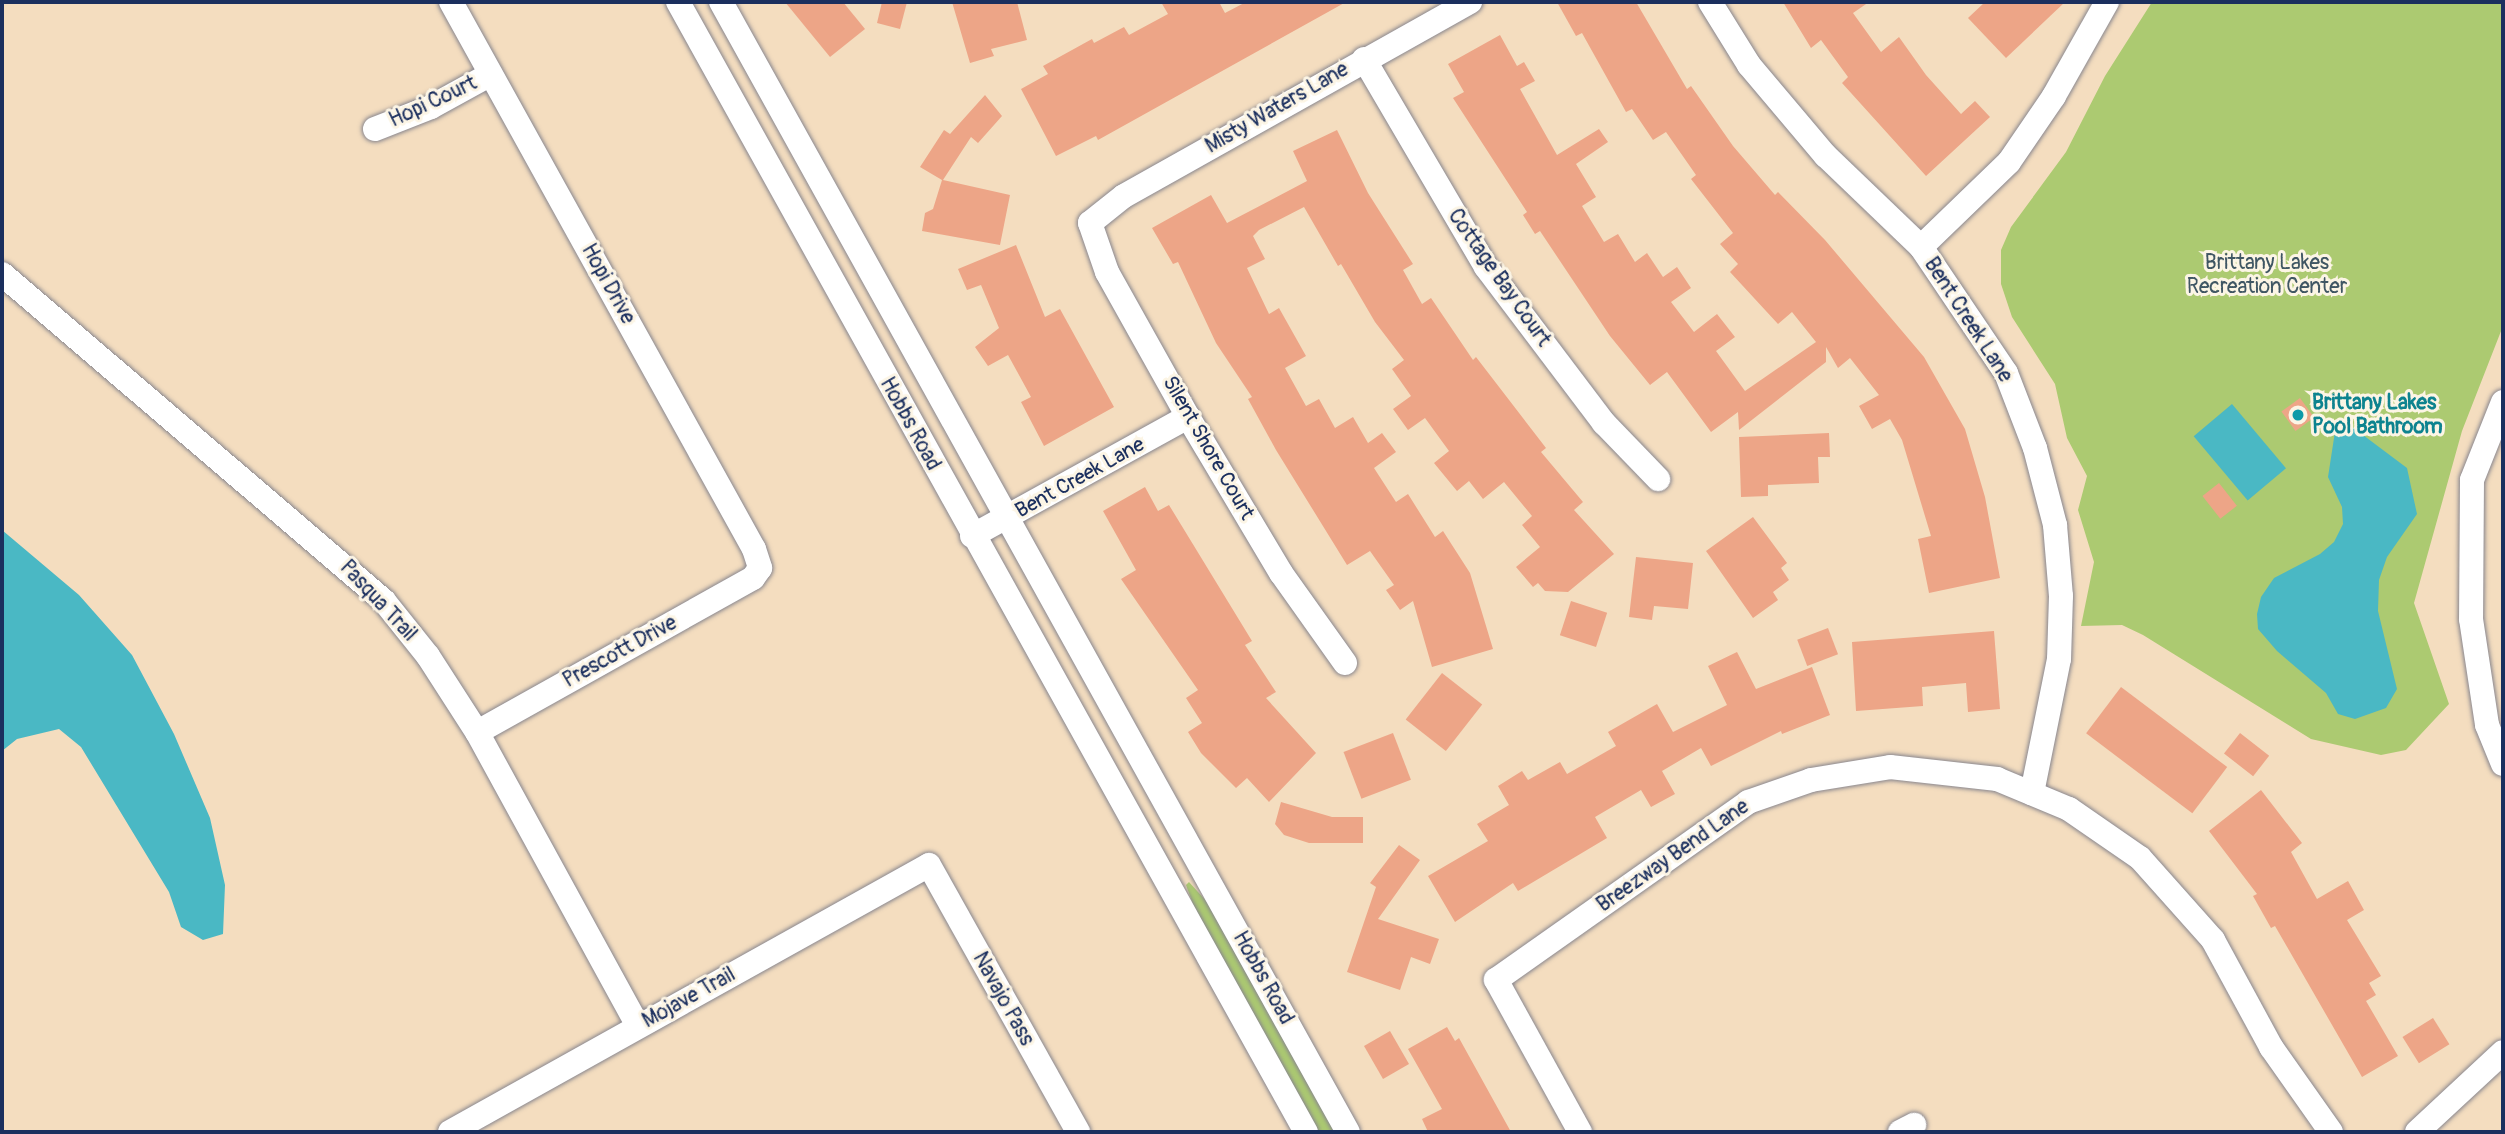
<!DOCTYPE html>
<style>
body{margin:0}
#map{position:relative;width:2505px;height:1134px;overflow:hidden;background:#f4ddbf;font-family:Pangolin,sans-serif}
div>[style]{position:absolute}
.green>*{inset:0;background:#acca71}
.water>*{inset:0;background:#4ab8c4;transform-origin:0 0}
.building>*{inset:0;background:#eda587;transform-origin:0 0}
.roads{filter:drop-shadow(0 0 2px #88868e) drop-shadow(0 0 2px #88868e)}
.minor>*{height:24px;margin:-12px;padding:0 12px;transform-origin:12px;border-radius:12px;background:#fff}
.dots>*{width:19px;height:19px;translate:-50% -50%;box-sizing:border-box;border:4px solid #fcf5e5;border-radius:50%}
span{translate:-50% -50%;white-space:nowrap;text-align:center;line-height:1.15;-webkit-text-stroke:6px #fcf5e5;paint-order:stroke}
.street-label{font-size:21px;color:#1b2f5e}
.park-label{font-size:21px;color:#3f5663}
.culture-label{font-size:21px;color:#0d838f;font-weight:700}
.left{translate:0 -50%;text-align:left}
.frame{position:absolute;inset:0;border:4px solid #1b2f5e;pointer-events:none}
</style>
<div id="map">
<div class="green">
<div style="clip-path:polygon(2152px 2px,2503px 2px,2503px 326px,2462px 431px,2414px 603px,2449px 704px,2406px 750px,2381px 755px,2311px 739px,2143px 635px,2122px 625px,2081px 626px,2094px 562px,2078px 510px,2087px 476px,2067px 438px,2055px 384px,2012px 317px,2001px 284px,2001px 250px,2011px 227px,2066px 152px,2105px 76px)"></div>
<div style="clip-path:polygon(1189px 882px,1208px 903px,1335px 1132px,1319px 1132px,1194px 907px,1186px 885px)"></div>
</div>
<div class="water">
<div style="left:2232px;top:404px;width:84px;height:50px;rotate:50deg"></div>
<div style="clip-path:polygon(2343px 420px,2407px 468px,2417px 514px,2387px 557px,2379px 580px,2378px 611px,2397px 689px,2386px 708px,2355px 719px,2338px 714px,2326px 693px,2277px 651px,2258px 629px,2257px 614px,2261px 597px,2274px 578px,2320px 554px,2334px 542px,2343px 524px,2342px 507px,2328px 477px,2336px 425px)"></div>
<div style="clip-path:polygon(2px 530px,79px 595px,132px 655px,174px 734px,210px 818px,225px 885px,223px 934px,203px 940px,181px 927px,169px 892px,81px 747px,59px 729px,17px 739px,2px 751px)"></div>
</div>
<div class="building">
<div style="clip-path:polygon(785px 2px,843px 2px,865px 29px,830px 57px)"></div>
<div style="clip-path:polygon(882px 2px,907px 2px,900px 29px,877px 23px)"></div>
<div style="clip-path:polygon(952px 2px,1017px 2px,1027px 40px,991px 49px,994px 56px,970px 63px)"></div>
<div style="clip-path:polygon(1161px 2px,1219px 2px,1225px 13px,1246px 2px,1346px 2px,1098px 140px,1096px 136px,1056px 156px,1021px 89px,1048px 74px,1043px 66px,1092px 39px,1094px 43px,1124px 27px,1129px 35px,1168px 14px)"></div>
<div style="clip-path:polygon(1557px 2px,1636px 2px,1687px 89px,1691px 86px,1733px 146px,1775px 195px,1778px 192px,1825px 240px,1924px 357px,1965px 429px,1985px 497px,2000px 578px,1929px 593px,1918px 539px,1931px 536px,1902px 440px,1890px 419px,1872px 429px,1859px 406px,1879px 395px,1850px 358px,1838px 368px,1826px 347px,1826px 362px,1739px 430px,1738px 412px,1711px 432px,1667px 372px,1650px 385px,1610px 336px,1540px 231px,1535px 234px,1523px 215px,1527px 212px,1453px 98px,1464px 92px,1448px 64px,1500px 35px,1517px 66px,1524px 62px,1535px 81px,1520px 89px,1557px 155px,1599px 129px,1608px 142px,1576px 164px,1596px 197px,1582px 206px,1604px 242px,1618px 234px,1635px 262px,1647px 253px,1663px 277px,1677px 267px,1691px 288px,1671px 302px,1694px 332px,1717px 314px,1735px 337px,1716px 351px,1745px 391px,1816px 342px,1792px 312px,1778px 324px,1730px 272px,1738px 264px,1720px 244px,1733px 233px,1691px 179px,1696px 175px,1666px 132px,1653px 140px,1632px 109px,1626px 112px,1582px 33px,1576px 36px)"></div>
<div style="clip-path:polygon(1783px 2px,1869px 2px,1853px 13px,1881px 52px,1899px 37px,1926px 75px,1961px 114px,1975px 101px,1990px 117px,1926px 176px,1842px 83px,1848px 77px,1821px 40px,1811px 48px)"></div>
<div style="clip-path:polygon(1985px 2px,2065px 2px,2006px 58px,1968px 18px)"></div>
<div style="clip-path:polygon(985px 95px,1002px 116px,978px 143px,971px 137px,943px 180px,1010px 195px,1000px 245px,922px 231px,925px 213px,933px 209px,942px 180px,920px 167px,944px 130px,950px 134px)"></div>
<div style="clip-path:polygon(1337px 130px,1368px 193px,1413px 264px,1403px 270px,1422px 304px,1431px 298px,1473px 360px,1476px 357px,1546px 448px,1541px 452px,1583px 502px,1574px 510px,1614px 554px,1568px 592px,1545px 591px,1538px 583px,1533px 587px,1516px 567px,1540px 547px,1522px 525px,1532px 516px,1504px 482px,1483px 499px,1469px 481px,1457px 491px,1434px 463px,1449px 451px,1425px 418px,1408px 430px,1393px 409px,1411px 396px,1392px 369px,1404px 360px,1375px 322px,1341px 264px,1338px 266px,1304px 207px,1259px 230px,1253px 236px,1265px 259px,1247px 268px,1269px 314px,1279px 308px,1306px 356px,1285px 368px,1306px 406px,1319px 399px,1335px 428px,1353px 417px,1368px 443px,1382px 433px,1396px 452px,1374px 468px,1396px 502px,1408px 494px,1435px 537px,1443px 531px,1470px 573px,1493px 649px,1432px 667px,1413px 601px,1400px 610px,1386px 590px,1394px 585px,1370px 551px,1347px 565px,1276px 450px,1248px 399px,1252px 397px,1216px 343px,1178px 262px,1173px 264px,1152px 228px,1211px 195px,1227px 223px,1307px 181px,1293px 151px)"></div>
<div style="clip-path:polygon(1016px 245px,1045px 317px,1060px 309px,1114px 407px,1044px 446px,1021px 402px,1031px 397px,1008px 355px,988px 366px,975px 347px,999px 328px,981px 285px,967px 290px,958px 269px)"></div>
<div style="left:2300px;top:398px;width:24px;height:23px;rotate:54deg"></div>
<div style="clip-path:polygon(1829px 433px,1830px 457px,1818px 457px,1819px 483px,1768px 485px,1768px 496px,1741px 497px,1739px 437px)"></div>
<div style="left:2219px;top:483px;width:29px;height:21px;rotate:52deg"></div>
<div style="clip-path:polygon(1145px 487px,1158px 511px,1169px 505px,1252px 641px,1245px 645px,1276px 692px,1266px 698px,1316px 753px,1269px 802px,1247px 778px,1236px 788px,1201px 753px,1188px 732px,1202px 723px,1186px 698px,1198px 690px,1121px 579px,1136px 570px,1103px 511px)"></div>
<div style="clip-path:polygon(1753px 517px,1787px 563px,1781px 568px,1789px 580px,1773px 592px,1778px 600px,1753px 618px,1706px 551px)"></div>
<div style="clip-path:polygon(1636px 557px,1693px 563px,1688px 609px,1654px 606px,1652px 620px,1629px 617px)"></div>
<div style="left:1571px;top:601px;width:38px;height:36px;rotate:18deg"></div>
<div style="left:1828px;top:628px;width:28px;height:33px;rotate:69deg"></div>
<div style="clip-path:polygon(1994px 631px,2000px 709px,1968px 712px,1966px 683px,1922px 687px,1923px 706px,1856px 711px,1852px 642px)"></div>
<div style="clip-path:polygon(1737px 652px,1756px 689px,1812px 667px,1830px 715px,1782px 734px,1781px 731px,1711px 766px,1701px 748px,1662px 771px,1675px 794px,1651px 807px,1641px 790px,1595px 817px,1607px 838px,1518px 891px,1513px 883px,1455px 922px,1428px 876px,1488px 841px,1477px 824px,1509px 805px,1498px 786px,1522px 771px,1528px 780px,1560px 762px,1567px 774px,1616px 746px,1608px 732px,1657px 704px,1673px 732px,1727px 705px,1708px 666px)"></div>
<div style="left:1442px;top:673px;width:51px;height:59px;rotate:38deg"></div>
<div style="left:2121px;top:687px;width:133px;height:58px;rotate:37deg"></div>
<div style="left:1393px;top:733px;width:50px;height:53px;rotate:69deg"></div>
<div style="left:2240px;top:733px;width:37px;height:26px;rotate:38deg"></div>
<div style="clip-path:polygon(2261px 790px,2302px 843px,2291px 852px,2317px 899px,2348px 881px,2364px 910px,2347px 920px,2381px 976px,2369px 983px,2376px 995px,2366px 1001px,2398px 1056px,2362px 1077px,2275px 926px,2271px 928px,2253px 896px,2257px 894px,2209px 831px)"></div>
<div style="clip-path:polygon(1281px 802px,1332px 817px,1363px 817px,1363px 843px,1309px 843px,1284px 835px,1275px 824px)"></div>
<div style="clip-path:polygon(1399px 845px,1420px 860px,1378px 919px,1439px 939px,1430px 964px,1411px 957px,1400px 990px,1347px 972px,1376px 887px,1370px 883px)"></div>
<div style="left:2433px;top:1018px;width:31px;height:36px;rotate:58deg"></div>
<div style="clip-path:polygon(1447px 1027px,1455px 1041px,1459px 1038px,1511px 1132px,1428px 1132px,1422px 1119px,1442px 1109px,1408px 1049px)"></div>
<div style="left:1390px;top:1031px;width:38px;height:30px;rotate:60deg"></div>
</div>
<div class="roads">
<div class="minor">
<div style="left:451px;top:2px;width:625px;rotate:61.02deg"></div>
<div style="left:754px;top:549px;width:20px;rotate:72deg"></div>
<div style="left:760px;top:568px;width:12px;rotate:125deg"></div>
<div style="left:753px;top:578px;width:316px;rotate:150.8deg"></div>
<div style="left:678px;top:2px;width:1293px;rotate:60.94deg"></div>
<div style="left:721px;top:2px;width:1292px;rotate:60.98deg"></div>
<div style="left:1710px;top:2px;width:74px;rotate:58.2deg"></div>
<div style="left:1749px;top:65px;width:119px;rotate:49.8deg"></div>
<div style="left:1826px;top:156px;width:132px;rotate:43.8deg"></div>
<div style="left:1921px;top:247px;width:152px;rotate:56deg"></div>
<div style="left:2006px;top:373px;width:80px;rotate:68.9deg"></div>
<div style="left:2035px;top:448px;width:80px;rotate:75.4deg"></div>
<div style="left:2055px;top:525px;width:71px;rotate:85.2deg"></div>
<div style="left:2061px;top:596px;width:63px;rotate:91.8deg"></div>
<div style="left:2059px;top:659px;width:137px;rotate:101.4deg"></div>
<div style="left:1364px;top:59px;width:241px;rotate:59.6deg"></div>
<div style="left:1486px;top:267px;width:196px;rotate:52.9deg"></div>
<div style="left:1604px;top:423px;width:78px;rotate:46deg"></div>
<div style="left:375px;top:129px;width:60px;rotate:-21.4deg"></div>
<div style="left:431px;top:107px;width:68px;rotate:-28.8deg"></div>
<div style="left:1921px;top:247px;width:122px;rotate:-44deg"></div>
<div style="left:2009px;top:162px;width:80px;rotate:-55.7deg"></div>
<div style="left:2054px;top:96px;width:108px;rotate:-60.6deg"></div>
<div style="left:2px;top:274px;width:503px;rotate:40.56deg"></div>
<div style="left:384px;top:601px;width:70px;rotate:51.3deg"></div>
<div style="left:428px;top:656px;width:90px;rotate:57.2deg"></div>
<div style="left:477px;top:732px;width:335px;rotate:61.3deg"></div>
<div style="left:2503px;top:402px;width:84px;rotate:111.7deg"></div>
<div style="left:2472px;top:480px;width:139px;rotate:90.4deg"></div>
<div style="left:2471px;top:619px;width:107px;rotate:81.4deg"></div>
<div style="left:2487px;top:725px;width:42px;rotate:67.7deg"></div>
<div style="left:972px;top:536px;width:247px;rotate:-28.9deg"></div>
<div style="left:1345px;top:663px;width:110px;rotate:-125.4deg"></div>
<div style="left:1281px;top:573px;width:182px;rotate:-120.8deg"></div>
<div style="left:1188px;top:417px;width:166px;rotate:-119.2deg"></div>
<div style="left:1107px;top:272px;width:52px;rotate:-109.1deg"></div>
<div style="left:1090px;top:223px;width:43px;rotate:-38.5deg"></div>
<div style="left:1124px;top:196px;width:397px;rotate:-29.3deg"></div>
<div style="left:450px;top:1132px;width:548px;rotate:-29.14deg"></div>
<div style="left:929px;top:865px;width:306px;rotate:60.8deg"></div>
<div style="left:1580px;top:1132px;width:174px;rotate:-118.9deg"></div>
<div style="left:1496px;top:980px;width:309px;rotate:-35.2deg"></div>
<div style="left:1748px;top:802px;width:67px;rotate:-19.2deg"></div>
<div style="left:1811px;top:780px;width:80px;rotate:-9.3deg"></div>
<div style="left:1890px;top:767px;width:108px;rotate:6.4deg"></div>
<div style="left:1997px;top:779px;width:78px;rotate:22.6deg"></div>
<div style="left:2069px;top:809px;width:86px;rotate:34.6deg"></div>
<div style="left:2140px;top:858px;width:110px;rotate:48.3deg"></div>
<div style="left:2213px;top:940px;width:122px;rotate:61.5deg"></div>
<div style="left:2271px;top:1047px;width:104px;rotate:54.8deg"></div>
<div style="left:1900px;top:1132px;width:16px;rotate:-27deg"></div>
<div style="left:2417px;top:1132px;width:117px;rotate:-42.9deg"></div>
</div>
</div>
<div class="dots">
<div style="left:2298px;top:415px;background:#0f9aa8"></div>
</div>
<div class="street-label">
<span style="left:433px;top:102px;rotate:-25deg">Hopi Court</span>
<span style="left:1277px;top:108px;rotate:-30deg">Misty Waters Lane</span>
<span style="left:1499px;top:278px;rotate:55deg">Cottage Bay Court</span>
<span style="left:608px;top:284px;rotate:61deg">Hopi Drive</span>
<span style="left:1968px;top:320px;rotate:57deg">Bent Creek Lane</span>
<span style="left:910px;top:424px;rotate:61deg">Hobbs Road</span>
<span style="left:1208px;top:448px;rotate:60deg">Silent Shore Court</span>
<span style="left:1080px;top:478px;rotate:-29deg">Bent Creek Lane</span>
<span style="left:378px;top:601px;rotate:47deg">Pasqua Trail</span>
<span style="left:620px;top:652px;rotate:-29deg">Prescott Drive</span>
<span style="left:1673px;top:856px;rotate:-35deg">Breezway Bend Lane</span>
<span style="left:1263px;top:978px;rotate:61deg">Hobbs Road</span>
<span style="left:689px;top:998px;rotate:-29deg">Mojave Trail</span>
<span style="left:1003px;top:999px;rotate:61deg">Navajo Pass</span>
</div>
<div class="park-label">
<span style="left:2267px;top:275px">Brittany Lakes<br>Recreation Center</span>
</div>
<div class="culture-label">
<span class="left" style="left:2312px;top:415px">Brittany Lakes<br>Pool Bathroom</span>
</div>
<div class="frame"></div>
</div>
